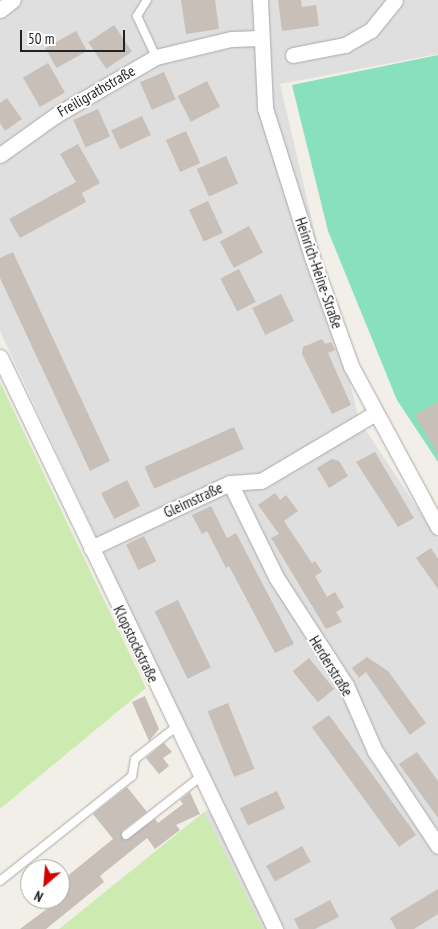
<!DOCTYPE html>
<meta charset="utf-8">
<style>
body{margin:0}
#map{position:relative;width:438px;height:929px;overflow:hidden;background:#f2efe9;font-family:"PT Sans Narrow",sans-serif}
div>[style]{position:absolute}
.residential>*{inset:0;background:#e0dfdf}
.grass>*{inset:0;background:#cdebb0}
.pitch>*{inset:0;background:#88e0be}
.building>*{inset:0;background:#c7bfb8;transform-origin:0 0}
.roads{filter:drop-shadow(0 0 1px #a9a9a9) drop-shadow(0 0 1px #a9a9a9)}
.service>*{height:8px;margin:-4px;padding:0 4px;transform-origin:4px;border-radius:4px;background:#fff}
.minor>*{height:15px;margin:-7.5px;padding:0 7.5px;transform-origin:7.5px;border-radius:7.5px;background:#fff}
span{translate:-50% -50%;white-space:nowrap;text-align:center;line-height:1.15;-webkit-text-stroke:4px #fff;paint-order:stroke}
.street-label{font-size:15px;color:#222}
.north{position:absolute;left:20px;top:859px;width:50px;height:50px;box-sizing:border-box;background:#fff;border:1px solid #a7a7a7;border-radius:50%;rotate:207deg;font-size:14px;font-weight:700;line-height:20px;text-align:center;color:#222}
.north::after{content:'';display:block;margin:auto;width:18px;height:22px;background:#d40000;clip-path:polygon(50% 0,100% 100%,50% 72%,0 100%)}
.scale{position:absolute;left:20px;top:30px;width:105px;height:22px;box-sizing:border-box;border:2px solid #222;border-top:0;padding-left:6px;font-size:15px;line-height:18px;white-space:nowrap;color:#222;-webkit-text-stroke:4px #fff;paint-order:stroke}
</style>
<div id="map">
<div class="residential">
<div style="clip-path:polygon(0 0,438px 0,438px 54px,280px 84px,359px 420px,438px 539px,438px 929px,263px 929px,235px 878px,204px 812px,221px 804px,0 331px)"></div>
</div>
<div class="grass">
<div style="clip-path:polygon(0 382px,146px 688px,0 809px)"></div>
<div style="clip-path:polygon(204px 812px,263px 929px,59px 929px)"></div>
</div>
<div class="pitch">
<div style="clip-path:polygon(438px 55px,438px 462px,397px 400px,328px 231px,292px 85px)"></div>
</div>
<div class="building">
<div style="clip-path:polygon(181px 0,215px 0,219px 29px,186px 34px)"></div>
<div style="clip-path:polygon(278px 0,301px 0,302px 7px,316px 5px,319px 26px,282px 31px)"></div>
<div style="left:114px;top:25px;width:32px;height:31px;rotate:56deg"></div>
<div style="left:76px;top:31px;width:23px;height:35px;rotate:61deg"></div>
<div style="left:48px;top:63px;width:34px;height:29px;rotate:60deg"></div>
<div style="left:164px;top:72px;width:30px;height:26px;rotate:67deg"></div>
<div style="left:207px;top:81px;width:29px;height:33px;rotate:63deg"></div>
<div style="clip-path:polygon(7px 98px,22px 119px,5px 131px,0 123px,0 103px)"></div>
<div style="left:98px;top:109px;width:30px;height:27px;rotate:66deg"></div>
<div style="left:142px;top:116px;width:21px;height:34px;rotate:65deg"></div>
<div style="left:186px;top:131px;width:35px;height:22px;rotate:66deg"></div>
<div style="clip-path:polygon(78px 144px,100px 183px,82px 193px,86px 202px,20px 238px,9px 219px,76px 182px,60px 154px)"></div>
<div style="left:226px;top:156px;width:30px;height:32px;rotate:66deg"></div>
<div style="left:208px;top:201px;width:35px;height:21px;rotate:65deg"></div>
<div style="left:249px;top:226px;width:30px;height:33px;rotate:62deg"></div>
<div style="clip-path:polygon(13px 252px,110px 461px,90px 471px,0 278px,0 258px)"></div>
<div style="left:239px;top:269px;width:37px;height:21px;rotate:63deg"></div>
<div style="left:281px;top:294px;width:30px;height:32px;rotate:64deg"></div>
<div style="clip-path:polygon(322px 339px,325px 344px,331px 342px,335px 350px,328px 353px,351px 405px,332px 414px,302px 354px,303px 347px)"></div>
<div style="clip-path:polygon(438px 402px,438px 455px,415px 415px)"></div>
<div style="left:234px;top:427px;width:24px;height:98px;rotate:66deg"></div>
<div style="clip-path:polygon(375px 452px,414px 518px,398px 527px,356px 462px)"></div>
<div style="clip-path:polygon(332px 459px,339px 461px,348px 476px,329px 488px,317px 468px)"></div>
<div style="left:127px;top:480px;width:29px;height:29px;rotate:63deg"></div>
<div style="clip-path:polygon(275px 493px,280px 500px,286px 495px,298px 511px,284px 521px,312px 563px,315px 561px,322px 572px,315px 576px,327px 597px,335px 592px,344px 607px,336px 612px,342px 622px,326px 629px,271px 538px,279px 534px,258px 505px)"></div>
<div style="clip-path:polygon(211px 506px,227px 538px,236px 533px,294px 644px,275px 653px,229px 566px,226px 568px,207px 531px,202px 534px,192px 515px)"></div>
<div style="left:144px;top:536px;width:28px;height:20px;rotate:64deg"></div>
<div style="clip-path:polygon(431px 548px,438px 559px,438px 589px,416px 558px)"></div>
<div style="left:178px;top:600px;width:75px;height:26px;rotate:64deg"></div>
<div style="clip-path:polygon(367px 657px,388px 671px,426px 723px,410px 735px,366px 672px,359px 678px,352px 668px)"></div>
<div style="left:309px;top:658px;width:40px;height:21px;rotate:51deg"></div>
<div style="clip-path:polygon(145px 696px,159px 729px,149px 741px,132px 702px)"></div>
<div style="left:228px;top:703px;width:71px;height:22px;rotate:68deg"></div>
<div style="left:329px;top:715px;width:148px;height:21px;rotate:54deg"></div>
<div style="clip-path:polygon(164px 743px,172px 752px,163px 758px,169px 766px,159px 774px,146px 758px)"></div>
<div style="clip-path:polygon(417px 752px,438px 781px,438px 818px,399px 764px)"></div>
<div style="clip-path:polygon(127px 787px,147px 812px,122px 831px,124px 840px,155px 819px,158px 823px,183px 804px,180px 800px,190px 792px,200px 814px,176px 825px,180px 830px,155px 849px,147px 838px,100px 876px,104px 882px,46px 929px,20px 929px,60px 899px,60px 882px,113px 839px,93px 814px)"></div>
<div style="left:277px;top:791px;width:19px;height:41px;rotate:65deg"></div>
<div style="left:302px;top:846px;width:18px;height:41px;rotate:61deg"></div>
<div style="clip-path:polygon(438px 889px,438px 914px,414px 929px,396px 929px,390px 918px)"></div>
<div style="clip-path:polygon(330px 900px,339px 917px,315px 929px,299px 929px,294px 919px)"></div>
</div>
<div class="roads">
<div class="service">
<div style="left:147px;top:0;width:19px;rotate:122deg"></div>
<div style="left:137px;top:16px;width:45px;rotate:65.1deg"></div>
<div style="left:126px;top:835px;width:94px;rotate:-38.1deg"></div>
<div style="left:0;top:881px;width:169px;rotate:-38.5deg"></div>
<div style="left:132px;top:776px;width:17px;rotate:-80deg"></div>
<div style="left:135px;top:759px;width:52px;rotate:-38deg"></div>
</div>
<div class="minor">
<div style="left:260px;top:0;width:108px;rotate:87.3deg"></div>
<div style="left:265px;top:108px;width:156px;rotate:72.5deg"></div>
<div style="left:312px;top:257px;width:116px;rotate:70.3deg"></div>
<div style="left:351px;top:366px;width:183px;rotate:61.6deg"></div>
<div style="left:0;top:10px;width:16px;rotate:-38deg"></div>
<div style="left:293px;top:55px;width:53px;rotate:-10.9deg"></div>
<div style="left:345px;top:45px;width:30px;rotate:-30deg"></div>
<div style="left:371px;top:30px;width:38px;rotate:-51deg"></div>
<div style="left:0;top:155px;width:69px;rotate:-35.5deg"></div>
<div style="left:56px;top:115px;width:116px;rotate:-30.1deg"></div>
<div style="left:156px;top:57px;width:77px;rotate:-13.5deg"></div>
<div style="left:231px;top:39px;width:30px;rotate:-2deg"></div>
<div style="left:0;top:357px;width:635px;rotate:64.32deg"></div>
<div style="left:230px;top:483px;width:105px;rotate:63.9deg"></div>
<div style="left:276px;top:577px;width:129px;rotate:57.1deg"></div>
<div style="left:346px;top:685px;width:72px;rotate:66.3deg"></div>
<div style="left:375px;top:751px;width:114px;rotate:56.4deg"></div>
<div style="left:91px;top:548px;width:153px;rotate:-25.1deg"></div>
<div style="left:230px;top:483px;width:31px;rotate:-4deg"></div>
<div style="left:261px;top:481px;width:131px;rotate:-30.7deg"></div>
</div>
</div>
<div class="street-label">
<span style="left:96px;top:91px;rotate:-30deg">Freiligrathstraße</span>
<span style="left:319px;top:273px;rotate:71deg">Heinrich-Heine-Straße</span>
<span style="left:193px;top:500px;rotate:-25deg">Gleimstraße</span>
<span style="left:136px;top:644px;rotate:64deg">Klopstockstraße</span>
<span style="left:331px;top:666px;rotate:58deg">Herderstraße</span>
</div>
<div class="north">N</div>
<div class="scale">50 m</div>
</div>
